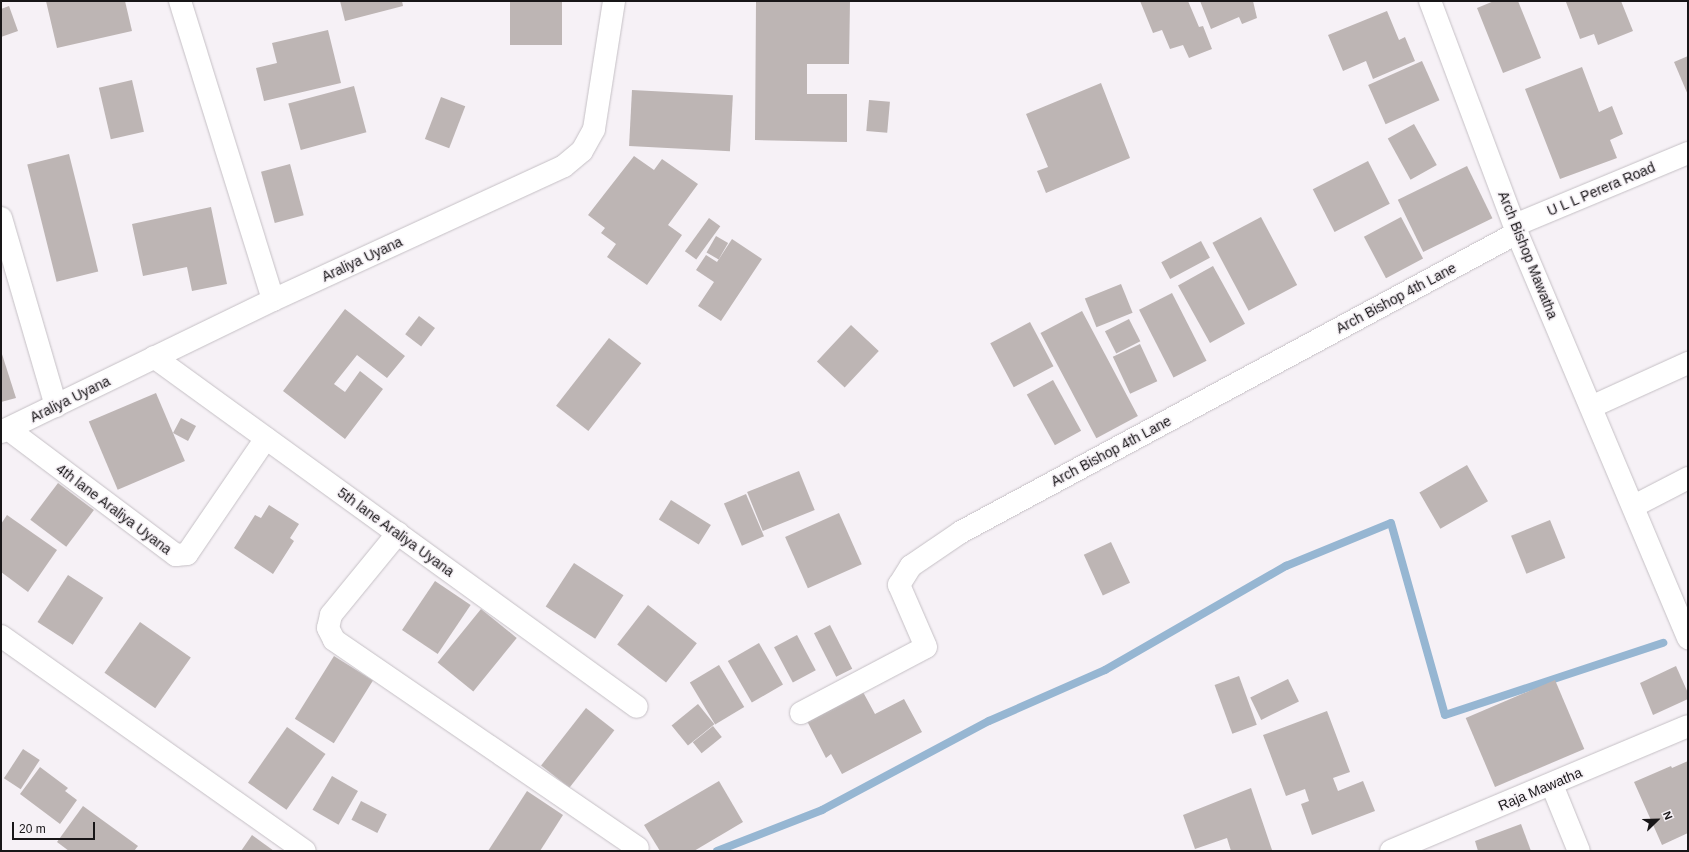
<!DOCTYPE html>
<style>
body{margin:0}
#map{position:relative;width:1689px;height:852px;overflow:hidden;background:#f6f1f6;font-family:Helvetica,sans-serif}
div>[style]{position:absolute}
.stream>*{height:8px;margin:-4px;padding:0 4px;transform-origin:4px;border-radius:4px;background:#96b6d2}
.building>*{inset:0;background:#bdb5b4;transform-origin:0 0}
.roads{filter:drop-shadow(0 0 1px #c5c0c5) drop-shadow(0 0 1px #c5c0c5)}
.minor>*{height:22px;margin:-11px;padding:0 11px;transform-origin:11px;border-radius:11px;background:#fff}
span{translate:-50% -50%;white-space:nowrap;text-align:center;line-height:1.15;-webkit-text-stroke:3px #f6f1f6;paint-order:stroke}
.street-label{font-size:14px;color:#181618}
.frame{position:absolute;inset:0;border:2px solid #181618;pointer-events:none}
.north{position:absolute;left:1637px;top:800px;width:40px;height:40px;-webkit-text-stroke:3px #f6f1f6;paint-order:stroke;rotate:67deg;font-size:11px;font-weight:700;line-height:16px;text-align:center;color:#181618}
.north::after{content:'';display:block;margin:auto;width:14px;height:18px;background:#181618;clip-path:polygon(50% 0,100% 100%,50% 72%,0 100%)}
.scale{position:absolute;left:12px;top:822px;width:83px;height:18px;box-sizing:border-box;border:2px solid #181618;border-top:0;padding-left:5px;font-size:12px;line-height:14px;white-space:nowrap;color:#181618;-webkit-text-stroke:3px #f6f1f6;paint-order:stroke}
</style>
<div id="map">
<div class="stream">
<div style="left:717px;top:851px;width:113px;rotate:-21.3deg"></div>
<div style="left:822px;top:810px;width:189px;rotate:-28.1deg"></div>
<div style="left:989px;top:721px;width:127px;rotate:-23.7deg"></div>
<div style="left:1105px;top:670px;width:209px;rotate:-29.9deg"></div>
<div style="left:1286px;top:566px;width:113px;rotate:-22.3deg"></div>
<div style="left:1391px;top:523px;width:199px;rotate:74.3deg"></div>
<div style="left:1445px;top:715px;width:230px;rotate:-18.3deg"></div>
</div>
<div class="building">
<div style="clip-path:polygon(46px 1px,125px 1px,132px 31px,57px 48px)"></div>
<div style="clip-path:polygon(340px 1px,402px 1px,403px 6px,345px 21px)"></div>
<div style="left:510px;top:1px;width:52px;height:44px"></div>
<div style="clip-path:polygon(756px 1px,850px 1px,849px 64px,807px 64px,807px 94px,847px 94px,847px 142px,755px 140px)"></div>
<div style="clip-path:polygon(1140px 1px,1188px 1px,1199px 27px,1203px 26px,1212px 49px,1189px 58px,1183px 45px,1170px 49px,1162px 30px,1153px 33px)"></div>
<div style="clip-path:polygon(1200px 1px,1253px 1px,1257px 18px,1242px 24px,1239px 17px,1211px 29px)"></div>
<div style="clip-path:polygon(1494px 1px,1518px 1px,1541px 58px,1503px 73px,1477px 8px)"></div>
<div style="clip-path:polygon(1568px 1px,1621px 1px,1633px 31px,1598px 45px,1594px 34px,1580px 39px,1566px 2px)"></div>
<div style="clip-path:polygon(9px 6px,18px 31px,1px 37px,1px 9px)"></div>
<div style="clip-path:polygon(1387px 11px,1399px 40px,1405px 37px,1415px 61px,1373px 79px,1366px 61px,1343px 71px,1328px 35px)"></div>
<div style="clip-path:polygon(328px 30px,341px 83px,264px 101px,256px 68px,277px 63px,272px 43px)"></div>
<div style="clip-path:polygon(1688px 56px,1688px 95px,1674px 62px)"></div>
<div style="left:1422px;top:61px;width:43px;height:59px;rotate:66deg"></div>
<div style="clip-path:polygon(1582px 67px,1599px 112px,1612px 106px,1623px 134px,1610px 140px,1617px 158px,1560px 179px,1525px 89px)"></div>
<div style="left:132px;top:80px;width:53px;height:34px;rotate:77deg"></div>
<div style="clip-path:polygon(1101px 83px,1130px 158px,1046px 193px,1037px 171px,1048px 167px,1026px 114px)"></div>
<div style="left:354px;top:86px;width:48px;height:68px;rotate:75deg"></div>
<div style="left:632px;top:90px;width:101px;height:56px;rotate:3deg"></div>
<div style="left:441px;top:97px;width:26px;height:45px;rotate:21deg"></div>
<div style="left:869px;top:100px;width:21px;height:31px;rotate:5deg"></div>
<div style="left:1414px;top:124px;width:47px;height:30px;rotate:61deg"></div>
<div style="left:69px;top:154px;width:121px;height:43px;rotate:76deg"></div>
<div style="clip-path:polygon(634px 156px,654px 170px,662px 159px,698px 184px,668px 225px,682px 235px,647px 285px,607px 257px,616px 244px,601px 233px,605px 228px,588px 215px)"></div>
<div style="left:1368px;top:161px;width:48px;height:62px;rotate:63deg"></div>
<div style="left:290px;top:164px;width:53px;height:30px;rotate:75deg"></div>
<div style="left:1467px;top:166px;width:58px;height:77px;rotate:64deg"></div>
<div style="clip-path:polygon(211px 207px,227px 284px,192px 291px,187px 267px,143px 276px,132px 224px)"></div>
<div style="left:1261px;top:217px;width:77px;height:55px;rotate:62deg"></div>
<div style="left:1401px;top:217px;width:47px;height:42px;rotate:62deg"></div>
<div style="left:709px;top:218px;width:14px;height:41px;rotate:36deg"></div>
<div style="left:716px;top:236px;width:14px;height:19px;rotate:30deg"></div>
<div style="clip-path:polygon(732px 239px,762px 259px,721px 321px,698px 306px,714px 282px,696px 270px,706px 255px,717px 262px)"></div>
<div style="left:1201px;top:241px;width:19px;height:45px;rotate:62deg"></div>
<div style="left:1213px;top:266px;width:66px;height:40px;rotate:61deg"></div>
<div style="left:1121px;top:284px;width:31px;height:39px;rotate:68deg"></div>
<div style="left:1172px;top:293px;width:76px;height:37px;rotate:63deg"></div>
<div style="clip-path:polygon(345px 309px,405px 356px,387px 378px,357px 355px,334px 384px,345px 392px,360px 371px,383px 389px,345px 439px,283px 391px)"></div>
<div style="left:1082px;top:311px;width:119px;height:47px;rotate:62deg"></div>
<div style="left:419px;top:316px;width:20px;height:23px;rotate:37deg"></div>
<div style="left:1129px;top:319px;width:25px;height:27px;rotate:63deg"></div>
<div style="left:1030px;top:322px;width:50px;height:45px;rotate:62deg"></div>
<div style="left:851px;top:325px;width:38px;height:50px;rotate:43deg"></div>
<div style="left:609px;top:338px;width:41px;height:86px;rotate:38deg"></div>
<div style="left:1140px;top:344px;width:41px;height:30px;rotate:65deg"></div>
<div style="clip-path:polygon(1px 351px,16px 398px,1px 402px)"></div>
<div style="left:1053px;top:380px;width:58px;height:30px;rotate:61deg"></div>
<div style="left:156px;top:393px;width:74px;height:73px;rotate:67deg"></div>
<div style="left:181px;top:418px;width:17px;height:17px;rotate:28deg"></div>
<div style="left:1467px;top:465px;width:42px;height:55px;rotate:60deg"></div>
<div style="left:799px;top:471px;width:42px;height:56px;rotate:68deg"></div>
<div style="left:58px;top:483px;width:45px;height:46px;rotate:37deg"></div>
<div style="left:746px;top:494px;width:46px;height:24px;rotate:67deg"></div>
<div style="left:671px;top:500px;width:47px;height:23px;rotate:32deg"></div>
<div style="clip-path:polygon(269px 505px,299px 524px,290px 538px,294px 541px,273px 574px,234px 548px,255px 515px,261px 518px)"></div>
<div style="left:839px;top:513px;width:56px;height:59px;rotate:66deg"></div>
<div style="clip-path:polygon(7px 515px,57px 550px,28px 592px,1px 572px,1px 524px)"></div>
<div style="left:1550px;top:520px;width:41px;height:42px;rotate:68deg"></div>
<div style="left:1111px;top:542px;width:45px;height:30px;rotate:65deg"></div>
<div style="left:574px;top:563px;width:59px;height:52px;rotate:33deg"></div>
<div style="left:68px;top:575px;width:42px;height:56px;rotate:33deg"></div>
<div style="left:435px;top:581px;width:43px;height:59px;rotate:34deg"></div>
<div style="left:648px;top:605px;width:62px;height:50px;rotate:38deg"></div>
<div style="left:481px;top:609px;width:46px;height:69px;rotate:39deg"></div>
<div style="left:140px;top:622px;width:62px;height:62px;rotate:35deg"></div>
<div style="left:830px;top:625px;width:49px;height:18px;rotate:63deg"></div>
<div style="left:797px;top:635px;width:40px;height:26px;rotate:62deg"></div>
<div style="left:759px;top:643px;width:48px;height:36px;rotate:60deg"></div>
<div style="left:334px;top:656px;width:46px;height:74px;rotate:32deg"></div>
<div style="left:719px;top:665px;width:49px;height:34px;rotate:59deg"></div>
<div style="clip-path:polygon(1676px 666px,1688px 693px,1688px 699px,1653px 715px,1640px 683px)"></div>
<div style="left:1239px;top:676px;width:52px;height:26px;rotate:70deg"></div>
<div style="left:1288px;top:679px;width:25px;height:42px;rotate:64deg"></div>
<div style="left:1555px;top:680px;width:75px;height:97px;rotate:67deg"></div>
<div style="clip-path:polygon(863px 692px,875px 714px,904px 699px,922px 732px,842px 774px,831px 754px,826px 758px,807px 721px)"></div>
<div style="left:698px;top:704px;width:26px;height:34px;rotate:51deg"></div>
<div style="left:586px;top:708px;width:36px;height:73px;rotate:38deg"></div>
<div style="clip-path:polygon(1327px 711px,1350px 772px,1333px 778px,1338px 791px,1363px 781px,1375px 811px,1312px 835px,1301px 804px,1309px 801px,1305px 789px,1286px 796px,1263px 735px)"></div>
<div style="left:713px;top:726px;width:14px;height:26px;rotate:51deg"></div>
<div style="left:287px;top:727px;width:47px;height:68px;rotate:35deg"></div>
<div style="left:23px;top:749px;width:20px;height:35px;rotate:33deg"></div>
<div style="clip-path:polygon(1688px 761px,1688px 833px,1662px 845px,1634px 782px,1671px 766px,1672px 768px)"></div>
<div style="clip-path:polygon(40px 767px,68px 788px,65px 791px,77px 800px,60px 824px,20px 794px)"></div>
<div style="left:332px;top:776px;width:30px;height:39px;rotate:30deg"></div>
<div style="clip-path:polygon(719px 781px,743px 822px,694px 851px,660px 851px,644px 825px)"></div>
<div style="clip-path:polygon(1251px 788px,1272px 850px,1231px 851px,1227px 838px,1195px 849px,1183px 815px)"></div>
<div style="clip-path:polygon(527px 791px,563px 815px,540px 851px,488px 851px)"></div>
<div style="left:361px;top:801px;width:29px;height:21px;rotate:27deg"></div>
<div style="clip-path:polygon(83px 806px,138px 846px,134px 851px,69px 851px,57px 842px)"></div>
<div style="clip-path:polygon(1521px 824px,1531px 851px,1478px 851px,1475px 841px)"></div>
<div style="clip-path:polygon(252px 835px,274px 851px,241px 851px)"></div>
</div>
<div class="roads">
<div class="minor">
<div style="left:180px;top:1px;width:313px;rotate:72.7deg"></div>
<div style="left:1430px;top:1px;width:248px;rotate:69.4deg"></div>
<div style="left:1517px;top:233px;width:440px;rotate:67.1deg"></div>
<div style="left:1px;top:218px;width:196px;rotate:73.7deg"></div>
<div style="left:1515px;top:225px;width:187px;rotate:-22.6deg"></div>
<div style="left:154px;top:357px;width:596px;rotate:35.93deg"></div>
<div style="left:1591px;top:407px;width:107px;rotate:-24.4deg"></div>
<div style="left:8px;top:429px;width:210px;rotate:36.9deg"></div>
<div style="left:176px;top:555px;width:11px;rotate:-5deg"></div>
<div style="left:187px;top:554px;width:140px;rotate:-55.7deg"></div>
<div style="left:1px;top:432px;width:302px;rotate:-25.9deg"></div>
<div style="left:273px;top:300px;width:320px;rotate:-24.7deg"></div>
<div style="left:564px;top:166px;width:23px;rotate:-40deg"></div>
<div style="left:582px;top:151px;width:25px;rotate:-61deg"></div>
<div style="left:594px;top:129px;width:130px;rotate:-81.1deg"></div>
<div style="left:1634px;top:506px;width:61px;rotate:-27.4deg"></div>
<div style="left:398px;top:533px;width:106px;rotate:129.3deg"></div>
<div style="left:331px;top:615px;width:13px;rotate:103deg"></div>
<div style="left:328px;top:628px;width:13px;rotate:63deg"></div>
<div style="left:334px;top:640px;width:368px;rotate:34.4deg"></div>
<div style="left:1px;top:636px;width:372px;rotate:35.3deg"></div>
<div style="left:801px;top:713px;width:141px;rotate:-27.8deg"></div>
<div style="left:926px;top:647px;width:68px;rotate:-113.5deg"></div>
<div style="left:899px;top:585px;width:22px;rotate:-58deg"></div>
<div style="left:911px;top:566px;width:60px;rotate:-34.2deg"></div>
<div style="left:961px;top:532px;width:631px;rotate:-28.27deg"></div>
<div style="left:1552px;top:785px;width:71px;rotate:67.8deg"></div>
<div style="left:1391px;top:851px;width:322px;rotate:-22.8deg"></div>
</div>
</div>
<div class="street-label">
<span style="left:1601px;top:189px;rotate:-23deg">U L L Perera Road</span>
<span style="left:1528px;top:255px;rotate:68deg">Arch Bishop Mawatha</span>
<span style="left:362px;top:259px;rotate:-25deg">Araliya Uyana</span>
<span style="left:1396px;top:298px;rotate:-28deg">Arch Bishop 4th Lane</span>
<span style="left:70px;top:399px;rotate:-26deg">Araliya Uyana</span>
<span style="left:1111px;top:451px;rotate:-28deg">Arch Bishop 4th Lane</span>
<span style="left:114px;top:509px;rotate:37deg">4th lane Araliya Uyana</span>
<span style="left:396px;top:532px;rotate:36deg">5th lane Araliya Uyana</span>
<span style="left:1540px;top:789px;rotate:-23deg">Raja Mawatha</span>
</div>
<div class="frame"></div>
<div class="north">N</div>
<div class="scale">20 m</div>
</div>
